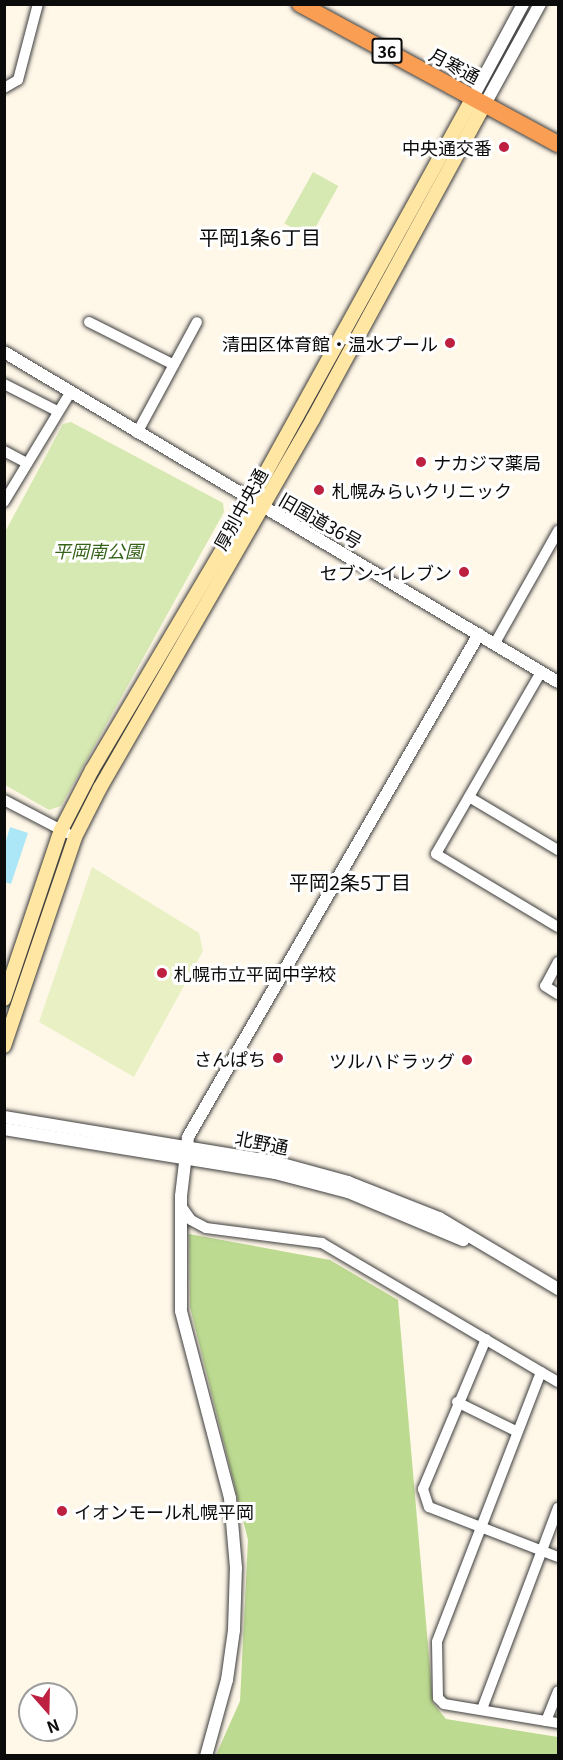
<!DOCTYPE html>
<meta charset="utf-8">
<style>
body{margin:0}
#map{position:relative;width:563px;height:1760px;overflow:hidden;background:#fff7e8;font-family:Georgia,"Noto Sans JP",serif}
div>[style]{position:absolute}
.green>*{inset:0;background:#d7e9b2;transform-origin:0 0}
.forest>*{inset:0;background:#bdda91}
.pitch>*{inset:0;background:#e8f0c4}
.water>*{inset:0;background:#ace7f8}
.roads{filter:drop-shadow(0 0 2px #3e3e3e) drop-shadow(0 0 2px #3e3e3e)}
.minor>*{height:10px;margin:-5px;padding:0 5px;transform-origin:5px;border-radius:5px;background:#fff}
.tertiary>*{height:12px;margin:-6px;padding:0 6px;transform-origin:6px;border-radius:6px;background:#fff}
.secondary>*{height:14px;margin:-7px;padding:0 7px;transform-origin:7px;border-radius:7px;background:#ffe6a3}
.trunk>*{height:16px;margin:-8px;padding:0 8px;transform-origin:8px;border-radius:8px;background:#fa9e54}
.dots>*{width:16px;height:16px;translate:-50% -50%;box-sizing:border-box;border:3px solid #fff;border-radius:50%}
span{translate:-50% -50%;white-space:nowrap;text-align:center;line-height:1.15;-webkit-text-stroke:6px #fff;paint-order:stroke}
.shield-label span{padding:2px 4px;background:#fff;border:2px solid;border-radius:4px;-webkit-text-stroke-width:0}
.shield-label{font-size:16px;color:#0b0b0b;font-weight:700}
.street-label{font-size:18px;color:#0b0b0b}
.poi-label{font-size:18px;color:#0b0b0b}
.right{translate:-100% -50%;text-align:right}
.left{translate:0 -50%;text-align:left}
.park-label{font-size:18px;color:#35631a;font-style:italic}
.neighbourhood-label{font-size:20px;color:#0b0b0b}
.frame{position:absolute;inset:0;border:6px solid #0b0b0b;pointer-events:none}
.north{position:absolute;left:18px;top:1682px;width:60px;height:60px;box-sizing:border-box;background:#fff;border:2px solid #9d9d9d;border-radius:50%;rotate:160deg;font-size:16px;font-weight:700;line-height:24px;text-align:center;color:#0b0b0b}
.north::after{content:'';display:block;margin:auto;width:21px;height:27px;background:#bd2040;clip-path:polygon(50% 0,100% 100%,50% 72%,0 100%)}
</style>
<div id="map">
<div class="green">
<div style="left:313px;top:172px;width:29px;height:59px;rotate:29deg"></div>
<div style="clip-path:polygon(71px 422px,223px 503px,224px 512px,61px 806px,49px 810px,5px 785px,5px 532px,63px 424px)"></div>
</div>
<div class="forest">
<div style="clip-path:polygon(189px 1234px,330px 1260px,398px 1300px,433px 1703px,446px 1719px,558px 1737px,558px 1755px,216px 1755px,240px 1701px,248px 1540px,190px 1307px)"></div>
</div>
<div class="pitch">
<div style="clip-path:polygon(92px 867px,199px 933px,203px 951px,134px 1077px,39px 1022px)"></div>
</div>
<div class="water">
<div style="clip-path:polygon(10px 827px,28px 833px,11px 884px,4px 882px,5px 844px)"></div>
</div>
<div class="roads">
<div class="minor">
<div style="left:4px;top:88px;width:16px;rotate:-30deg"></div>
<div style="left:18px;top:80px;width:79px;rotate:-75.3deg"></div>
<div style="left:89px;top:322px;width:95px;rotate:26.8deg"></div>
<div style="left:4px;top:384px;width:59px;rotate:27deg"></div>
<div style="left:137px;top:433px;width:126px;rotate:-61.6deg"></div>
<div style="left:4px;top:451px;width:26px;rotate:28deg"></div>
<div style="left:4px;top:502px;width:127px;rotate:-58.8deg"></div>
<div style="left:495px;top:643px;width:129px;rotate:-60.6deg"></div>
<div style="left:541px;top:672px;width:210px;rotate:120deg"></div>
<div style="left:436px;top:854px;width:142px;rotate:30.9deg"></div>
<div style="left:469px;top:797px;width:104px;rotate:30.8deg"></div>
<div style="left:4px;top:800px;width:71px;rotate:27.6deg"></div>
<div style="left:558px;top:962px;width:27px;rotate:118deg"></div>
<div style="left:545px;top:986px;width:15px;rotate:32deg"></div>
<div style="left:182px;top:1207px;width:16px;rotate:55deg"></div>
<div style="left:191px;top:1220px;width:17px;rotate:28deg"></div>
<div style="left:206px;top:1228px;width:117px;rotate:7.4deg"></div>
<div style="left:322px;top:1243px;width:274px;rotate:30.5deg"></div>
<div style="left:486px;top:1339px;width:163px;rotate:112.8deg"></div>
<div style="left:423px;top:1489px;width:19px;rotate:72deg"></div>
<div style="left:429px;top:1507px;width:138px;rotate:21.2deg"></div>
<div style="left:541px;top:1372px;width:289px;rotate:111.1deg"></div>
<div style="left:437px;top:1642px;width:56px;rotate:89deg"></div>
<div style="left:438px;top:1698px;width:8px;rotate:45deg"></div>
<div style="left:444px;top:1704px;width:116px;rotate:9.5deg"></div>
<div style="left:457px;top:1402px;width:66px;rotate:26.2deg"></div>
<div style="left:482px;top:1709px;width:215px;rotate:-69.3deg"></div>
<div style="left:546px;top:1721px;width:32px;rotate:-68deg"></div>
</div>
<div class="tertiary">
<div style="left:473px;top:97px;width:106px;rotate:-61.7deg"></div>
<div style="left:485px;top:104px;width:114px;rotate:-61.2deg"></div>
<div style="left:4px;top:352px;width:645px;rotate:30.78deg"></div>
<div style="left:4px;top:1117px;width:275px;rotate:9.4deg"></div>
<div style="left:275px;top:1162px;width:76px;rotate:15.3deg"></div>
<div style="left:348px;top:1182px;width:98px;rotate:21.6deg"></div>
<div style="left:439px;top:1218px;width:139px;rotate:30.8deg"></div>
<div style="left:4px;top:1129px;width:275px;rotate:9.2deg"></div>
<div style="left:275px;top:1173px;width:75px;rotate:14.6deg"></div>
<div style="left:348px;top:1192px;width:125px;rotate:22.7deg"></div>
<div style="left:206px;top:1756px;width:79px;rotate:-74.6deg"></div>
<div style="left:227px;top:1680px;width:50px;rotate:-82deg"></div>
<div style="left:234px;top:1630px;width:62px;rotate:-88.2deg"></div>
<div style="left:236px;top:1568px;width:70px;rotate:-94.9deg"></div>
<div style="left:230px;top:1498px;width:193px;rotate:-104.7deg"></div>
<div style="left:181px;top:1311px;width:115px;rotate:-90deg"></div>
<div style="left:181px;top:1196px;width:59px;rotate:-83.2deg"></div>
<div style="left:188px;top:1137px;width:581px;rotate:-59.95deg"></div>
</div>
<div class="secondary">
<div style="left:4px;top:999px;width:178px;rotate:-71.4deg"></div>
<div style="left:61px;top:830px;width:68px;rotate:-62.7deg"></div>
<div style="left:92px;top:770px;width:287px;rotate:-59.4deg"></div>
<div style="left:238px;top:523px;width:487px;rotate:-61.1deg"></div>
<div style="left:4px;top:1046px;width:221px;rotate:-71.2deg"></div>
<div style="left:75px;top:837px;width:55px;rotate:-63deg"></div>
<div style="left:100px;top:788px;width:426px;rotate:-60deg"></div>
<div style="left:313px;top:419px;width:359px;rotate:-61.4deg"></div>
</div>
<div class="trunk">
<div style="left:300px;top:4px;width:294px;rotate:28.5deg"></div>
</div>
</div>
<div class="dots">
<div style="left:504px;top:147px;background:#bd2040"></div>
<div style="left:450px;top:343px;background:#bd2040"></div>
<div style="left:421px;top:462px;background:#bd2040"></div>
<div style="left:319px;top:490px;background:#bd2040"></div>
<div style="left:464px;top:572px;background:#bd2040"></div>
<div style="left:162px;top:973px;background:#bd2040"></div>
<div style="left:278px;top:1058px;background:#bd2040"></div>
<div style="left:467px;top:1060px;background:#bd2040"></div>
<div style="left:62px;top:1511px;background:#bd2040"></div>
</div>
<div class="shield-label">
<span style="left:387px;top:51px">36</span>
</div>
<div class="street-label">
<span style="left:455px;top:65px;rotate:28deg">月寒通</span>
<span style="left:240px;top:509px;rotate:-61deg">厚別中央通</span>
<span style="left:321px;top:520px;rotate:30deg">旧国道36号</span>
<span style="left:262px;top:1142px;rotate:11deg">北野通</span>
</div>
<div class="poi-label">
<span class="right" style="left:492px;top:147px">中央通交番</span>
<span class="right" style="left:438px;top:343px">清田区体育館・温水プール</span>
<span class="left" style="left:433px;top:462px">ナカジマ薬局</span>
<span class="left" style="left:332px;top:490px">札幌みらいクリニック</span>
<span class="right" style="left:452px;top:572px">セブン-イレブン</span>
<span class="left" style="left:174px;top:973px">札幌市立平岡中学校</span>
<span class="right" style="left:266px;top:1058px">さんぱち</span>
<span class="right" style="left:455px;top:1060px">ツルハドラッグ</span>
<span class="left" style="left:74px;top:1511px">イオンモール札幌平岡</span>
</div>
<div class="park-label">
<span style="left:98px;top:550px">平岡南公園</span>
</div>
<div class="neighbourhood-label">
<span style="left:260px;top:236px">平岡1条6丁目</span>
<span style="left:350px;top:881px">平岡2条5丁目</span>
</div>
<div class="frame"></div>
<div class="north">N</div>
</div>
